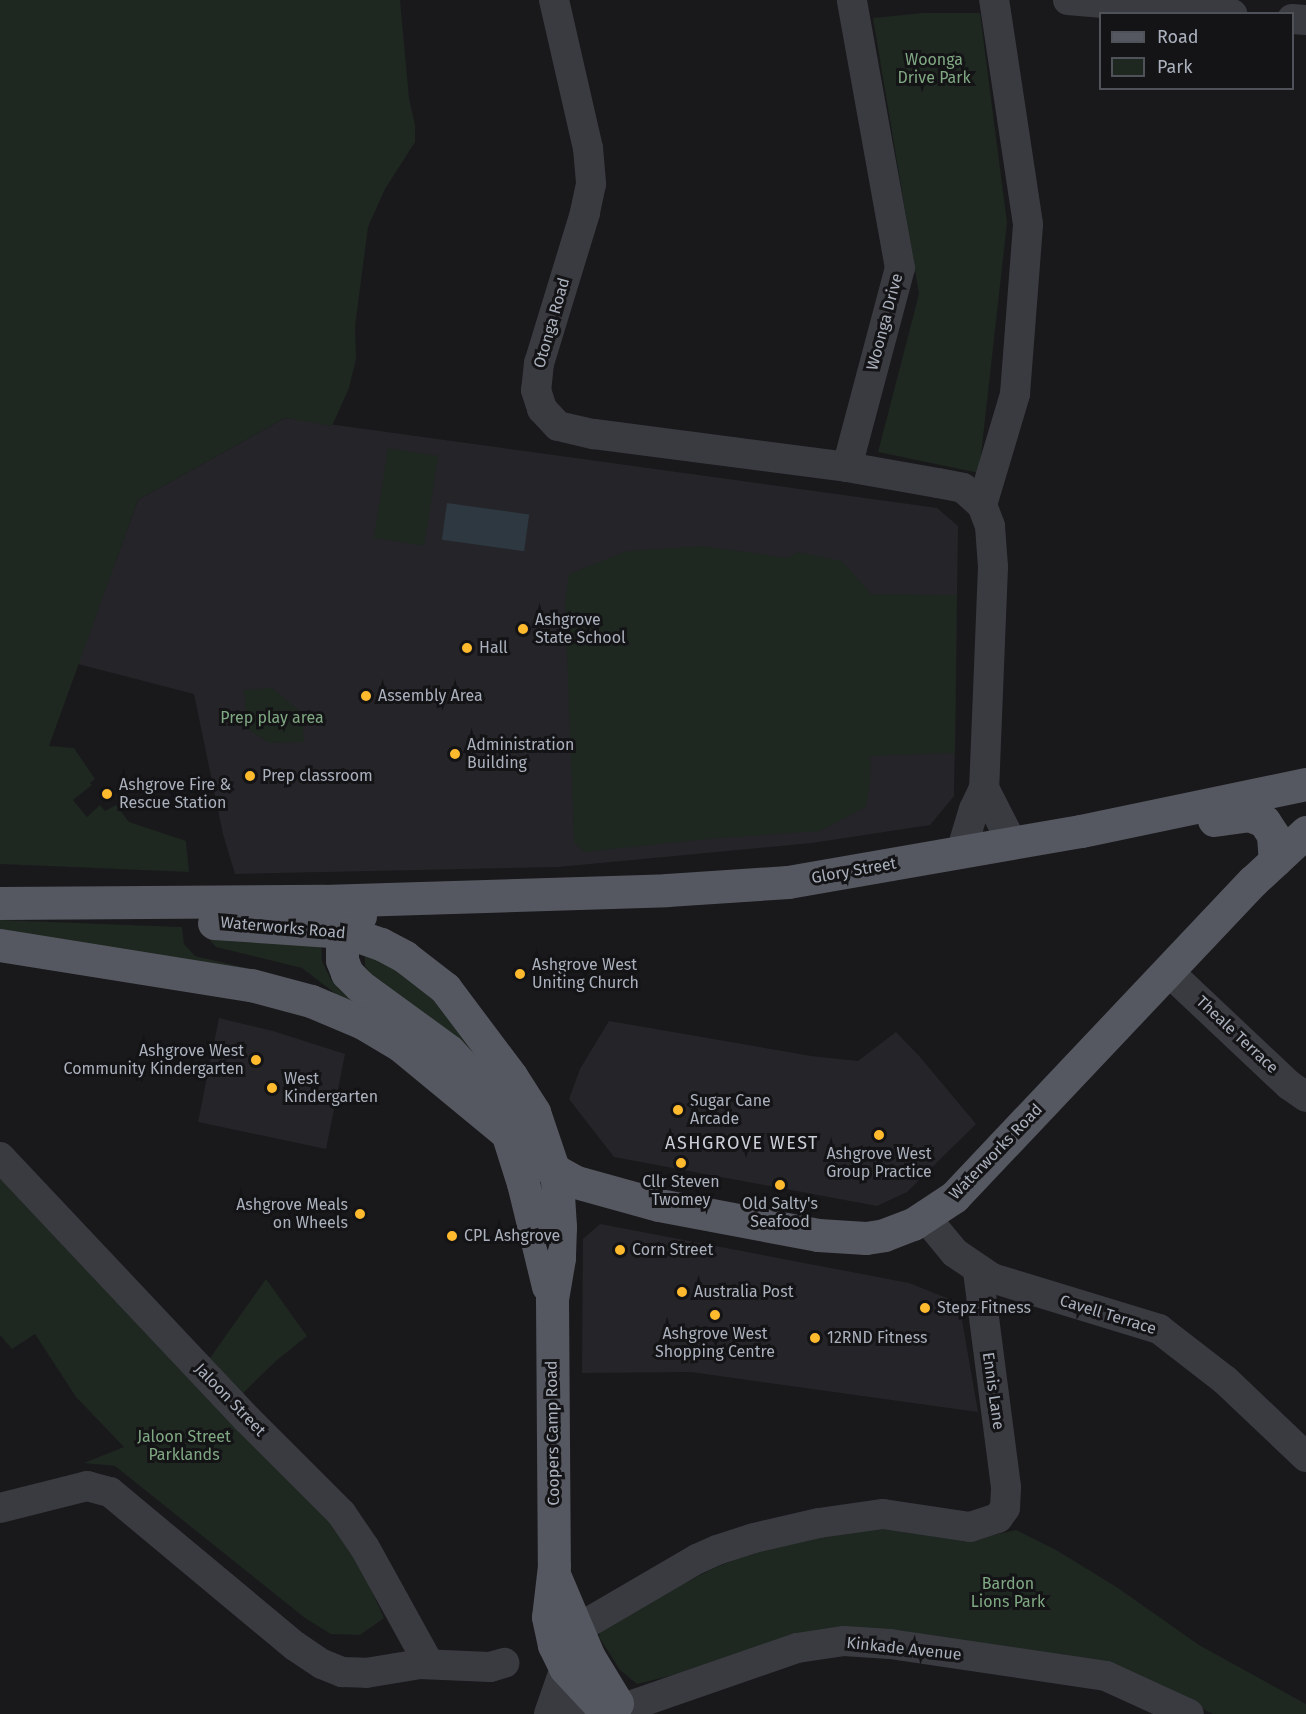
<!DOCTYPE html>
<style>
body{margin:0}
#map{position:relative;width:1306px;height:1714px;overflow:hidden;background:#19191c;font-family:"Fira Sans",sans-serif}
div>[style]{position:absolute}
.built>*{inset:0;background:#252529}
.green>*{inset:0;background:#1e2720;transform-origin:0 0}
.water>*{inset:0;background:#2d3841;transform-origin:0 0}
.minor>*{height:30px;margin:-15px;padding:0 15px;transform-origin:15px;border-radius:15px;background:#3a3b41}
.major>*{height:33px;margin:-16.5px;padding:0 16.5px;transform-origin:16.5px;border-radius:16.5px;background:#555860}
.dots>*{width:16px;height:16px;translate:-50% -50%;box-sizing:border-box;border:3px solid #141417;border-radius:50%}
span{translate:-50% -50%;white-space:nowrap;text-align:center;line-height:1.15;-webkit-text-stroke:6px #141417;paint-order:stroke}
.park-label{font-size:16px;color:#80a983}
.street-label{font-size:16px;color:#aab0bc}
.poi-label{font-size:16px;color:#aab0bc}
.left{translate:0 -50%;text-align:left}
.right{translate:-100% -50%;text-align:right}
.neighbourhood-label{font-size:18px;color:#cccfd8;letter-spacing:1.5px}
.legend{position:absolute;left:1099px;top:12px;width:195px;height:78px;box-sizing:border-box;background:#141417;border:2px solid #505259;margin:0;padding:8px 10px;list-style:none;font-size:18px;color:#aab0bc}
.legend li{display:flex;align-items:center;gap:12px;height:30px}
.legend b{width:30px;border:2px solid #505259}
</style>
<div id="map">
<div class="built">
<div style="clip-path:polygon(285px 418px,937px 508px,958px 526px,954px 796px,930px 825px,812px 843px,558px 867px,235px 874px,223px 834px,194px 694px,78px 664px,138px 500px)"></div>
<div style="clip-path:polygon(219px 1018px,273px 1031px,345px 1054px,326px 1149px,198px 1122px)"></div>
<div style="clip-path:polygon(609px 1021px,811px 1056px,858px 1061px,896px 1032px,920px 1057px,976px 1124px,907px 1192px,877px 1206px,614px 1157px,569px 1099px,580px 1069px)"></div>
<div style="clip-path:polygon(600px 1224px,909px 1283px,959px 1303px,978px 1412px,691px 1372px,582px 1373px,583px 1239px)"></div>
</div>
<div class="green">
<div style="clip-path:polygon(0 0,400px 0,409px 98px,415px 125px,415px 142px,385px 189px,368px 227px,355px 327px,356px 359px,349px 388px,332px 426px,285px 418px,138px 500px,49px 746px,74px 748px,95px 779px,90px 783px,92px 785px,73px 800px,87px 817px,100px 805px,105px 811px,116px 805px,129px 822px,186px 841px,189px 872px,0 864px)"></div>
<div style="clip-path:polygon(922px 13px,980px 13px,1007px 223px,979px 473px,878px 452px,919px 294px,873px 18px)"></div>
<div style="left:388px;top:448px;width:51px;height:91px;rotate:9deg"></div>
<div style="clip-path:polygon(703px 546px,788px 558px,798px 552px,842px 561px,871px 594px,957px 595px,955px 753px,871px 756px,870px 784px,866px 807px,820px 831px,719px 838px,584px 852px,574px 842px,565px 601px,569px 574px,627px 551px)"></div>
<div style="clip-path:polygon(272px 688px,302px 713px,304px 742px,270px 743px,247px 729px,244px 690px)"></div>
<div style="clip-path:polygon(0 920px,182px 927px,184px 944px,195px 956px,276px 975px,0 934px)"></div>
<div style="clip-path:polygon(207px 937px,321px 939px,322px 961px,331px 980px,371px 1008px,337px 995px,302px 968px,216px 947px)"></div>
<div style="clip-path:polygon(365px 948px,425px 985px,495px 1074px,378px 983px,365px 966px)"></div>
<div style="clip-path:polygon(0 1175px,284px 1465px,353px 1549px,384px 1618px,360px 1635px,331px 1634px,305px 1618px,115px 1466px,84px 1463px,124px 1447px,76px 1397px,35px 1334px,12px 1349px,0 1335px)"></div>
<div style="clip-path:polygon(266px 1279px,307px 1336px,277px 1360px,242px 1394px,210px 1358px)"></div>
<div style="clip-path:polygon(886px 1525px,981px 1538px,1016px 1530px,1056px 1550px,1118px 1588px,1199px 1645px,1306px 1704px,1306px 1714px,1213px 1714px,1116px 1668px,842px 1627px,694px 1670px,637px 1684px,620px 1670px,599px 1637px,601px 1628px,650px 1601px,712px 1569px,761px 1549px)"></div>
</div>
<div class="water">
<div style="left:447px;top:503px;width:83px;height:37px;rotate:8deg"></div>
</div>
<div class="minor">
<div style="left:554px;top:0;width:152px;rotate:77.1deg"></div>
<div style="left:588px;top:148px;width:36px;rotate:85deg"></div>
<div style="left:591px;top:184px;width:30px;rotate:102deg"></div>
<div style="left:585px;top:213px;width:157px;rotate:107deg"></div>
<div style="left:539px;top:363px;width:27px;rotate:96deg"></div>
<div style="left:536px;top:390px;width:20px;rotate:72deg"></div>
<div style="left:542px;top:409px;width:23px;rotate:47deg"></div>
<div style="left:558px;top:426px;width:37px;rotate:13deg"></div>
<div style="left:594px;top:434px;width:255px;rotate:7.4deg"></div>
<div style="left:847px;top:467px;width:92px;rotate:10deg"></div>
<div style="left:938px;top:483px;width:25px;rotate:11deg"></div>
<div style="left:963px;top:488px;width:25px;rotate:42deg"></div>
<div style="left:982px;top:505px;width:22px;rotate:69deg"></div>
<div style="left:990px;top:526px;width:41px;rotate:85.8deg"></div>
<div style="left:993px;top:567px;width:221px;rotate:92.3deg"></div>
<div style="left:984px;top:788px;width:23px;rotate:115deg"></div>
<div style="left:974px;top:809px;width:45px;rotate:106.8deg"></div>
<div style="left:1068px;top:0;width:165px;rotate:4.9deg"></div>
<div style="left:1292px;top:19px;width:14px;rotate:4deg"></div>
<div style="left:847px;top:467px;width:206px;rotate:-75.1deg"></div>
<div style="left:900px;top:268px;width:272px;rotate:-100.2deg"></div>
<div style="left:982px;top:505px;width:116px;rotate:-73.4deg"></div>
<div style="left:1015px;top:394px;width:170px;rotate:-85.6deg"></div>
<div style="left:1028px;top:224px;width:227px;rotate:-98.6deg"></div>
<div style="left:984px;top:788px;width:62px;rotate:63deg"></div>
<div style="left:1169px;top:972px;width:165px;rotate:43.3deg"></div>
<div style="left:1289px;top:1085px;width:21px;rotate:35deg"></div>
<div style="left:0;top:1157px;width:361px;rotate:46.7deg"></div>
<div style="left:248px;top:1420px;width:132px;rotate:45deg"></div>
<div style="left:341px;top:1513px;width:42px;rotate:55.6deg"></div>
<div style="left:365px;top:1548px;width:132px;rotate:61.1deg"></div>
<div style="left:926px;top:1218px;width:45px;rotate:50.4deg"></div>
<div style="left:955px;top:1253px;width:45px;rotate:34deg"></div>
<div style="left:992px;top:1278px;width:175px;rotate:17deg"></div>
<div style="left:1159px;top:1329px;width:83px;rotate:37.7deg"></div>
<div style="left:1225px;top:1380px;width:112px;rotate:43.5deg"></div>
<div style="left:0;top:1508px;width:90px;rotate:-14.2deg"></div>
<div style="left:87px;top:1486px;width:24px;rotate:15deg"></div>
<div style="left:110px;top:1492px;width:241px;rotate:39.8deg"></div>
<div style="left:295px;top:1646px;width:32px;rotate:34deg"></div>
<div style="left:322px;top:1664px;width:22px;rotate:22deg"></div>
<div style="left:342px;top:1672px;width:24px;rotate:2deg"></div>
<div style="left:366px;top:1673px;width:55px;rotate:-9.5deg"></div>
<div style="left:420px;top:1664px;width:70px;rotate:2.5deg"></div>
<div style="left:490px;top:1667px;width:15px;rotate:-16deg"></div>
<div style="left:577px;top:1629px;width:139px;rotate:-30.3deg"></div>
<div style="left:697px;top:1559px;width:22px;rotate:-24deg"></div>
<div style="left:717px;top:1550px;width:39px;rotate:-18deg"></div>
<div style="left:754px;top:1538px;width:67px;rotate:-13deg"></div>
<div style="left:819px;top:1523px;width:65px;rotate:-8deg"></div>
<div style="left:883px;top:1514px;width:88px;rotate:8.5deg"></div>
<div style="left:970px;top:1527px;width:29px;rotate:-18deg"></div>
<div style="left:998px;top:1518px;width:12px;rotate:-55deg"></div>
<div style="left:1005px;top:1508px;width:21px;rotate:-87deg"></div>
<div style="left:1006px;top:1487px;width:218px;rotate:-97.4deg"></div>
<div style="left:621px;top:1709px;width:186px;rotate:-19.1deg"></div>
<div style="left:797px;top:1648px;width:48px;rotate:-8.5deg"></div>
<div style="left:844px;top:1641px;width:46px;rotate:3.7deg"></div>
<div style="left:890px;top:1644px;width:218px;rotate:8.4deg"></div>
<div style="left:1106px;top:1676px;width:91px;rotate:24.6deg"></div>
<div style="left:549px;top:1714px;width:49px;rotate:-70.8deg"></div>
<div style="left:570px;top:1714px;width:27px;rotate:-54deg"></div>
</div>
<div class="major">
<div style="left:1214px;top:820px;width:35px;rotate:-8deg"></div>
<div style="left:1249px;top:815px;width:16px;rotate:22deg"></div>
<div style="left:1264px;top:821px;width:17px;rotate:57deg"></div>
<div style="left:1273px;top:835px;width:26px;rotate:86deg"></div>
<div style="left:0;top:903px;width:323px;rotate:-0.4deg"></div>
<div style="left:323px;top:901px;width:344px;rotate:-1.8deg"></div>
<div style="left:667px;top:890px;width:121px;rotate:-3.8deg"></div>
<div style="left:788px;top:882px;width:297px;rotate:-9.9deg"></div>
<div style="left:1081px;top:831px;width:230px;rotate:-11.8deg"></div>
<div style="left:360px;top:916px;width:14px;rotate:135deg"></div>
<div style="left:350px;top:926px;width:17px;rotate:118deg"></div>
<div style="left:342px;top:941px;width:19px;rotate:90deg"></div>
<div style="left:342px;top:960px;width:14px;rotate:69deg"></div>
<div style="left:347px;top:973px;width:18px;rotate:45deg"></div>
<div style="left:360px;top:986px;width:110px;rotate:36.1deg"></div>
<div style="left:449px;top:1051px;width:47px;rotate:46.7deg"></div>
<div style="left:481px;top:1085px;width:22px;rotate:56deg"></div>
<div style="left:493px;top:1103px;width:26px;rotate:62deg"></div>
<div style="left:505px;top:1126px;width:60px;rotate:72.5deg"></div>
<div style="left:523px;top:1183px;width:106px;rotate:76.4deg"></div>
<div style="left:214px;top:923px;width:132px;rotate:3.9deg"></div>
<div style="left:346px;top:932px;width:37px;rotate:19deg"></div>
<div style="left:381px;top:944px;width:27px;rotate:28deg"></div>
<div style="left:405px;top:957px;width:51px;rotate:37.8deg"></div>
<div style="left:445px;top:988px;width:110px;rotate:53.1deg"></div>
<div style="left:511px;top:1076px;width:43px;rotate:57.4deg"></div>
<div style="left:534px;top:1112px;width:72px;rotate:71.3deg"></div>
<div style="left:557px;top:1180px;width:47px;rotate:86.3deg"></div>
<div style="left:560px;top:1227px;width:31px;rotate:92deg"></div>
<div style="left:559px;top:1258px;width:42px;rotate:99.7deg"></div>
<div style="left:552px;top:1299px;width:267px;rotate:89.6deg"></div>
<div style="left:554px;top:1566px;width:51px;rotate:96.7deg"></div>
<div style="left:548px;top:1617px;width:29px;rotate:78deg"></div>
<div style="left:554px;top:1645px;width:25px;rotate:64deg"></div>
<div style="left:565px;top:1668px;width:63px;rotate:46.9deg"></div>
<div style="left:0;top:945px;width:254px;rotate:9.1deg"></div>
<div style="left:251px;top:985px;width:62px;rotate:14.9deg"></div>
<div style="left:311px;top:1001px;width:56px;rotate:22.9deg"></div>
<div style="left:363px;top:1023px;width:43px;rotate:30.7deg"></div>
<div style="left:400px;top:1045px;width:190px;rotate:39.5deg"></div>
<div style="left:547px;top:1166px;width:33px;rotate:29deg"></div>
<div style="left:576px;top:1182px;width:86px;rotate:15.5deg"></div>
<div style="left:659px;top:1205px;width:162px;rotate:10.7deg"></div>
<div style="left:818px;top:1235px;width:48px;rotate:3.6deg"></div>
<div style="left:866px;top:1238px;width:18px;rotate:-9deg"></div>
<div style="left:884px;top:1235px;width:31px;rotate:-21deg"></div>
<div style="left:913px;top:1224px;width:49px;rotate:-33.4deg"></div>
<div style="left:954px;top:1197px;width:435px;rotate:-46.6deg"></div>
<div style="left:1253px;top:881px;width:72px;rotate:-42.8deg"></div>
<div style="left:555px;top:1577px;width:87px;rotate:67deg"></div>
<div style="left:589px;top:1657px;width:54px;rotate:58.7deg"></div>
</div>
<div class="dots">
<div style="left:523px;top:629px;background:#ffba2e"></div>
<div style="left:467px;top:648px;background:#ffba2e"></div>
<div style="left:366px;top:696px;background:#ffba2e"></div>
<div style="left:455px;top:754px;background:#ffba2e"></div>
<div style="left:250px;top:776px;background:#ffba2e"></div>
<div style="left:107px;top:794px;background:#ffba2e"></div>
<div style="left:520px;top:974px;background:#ffba2e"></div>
<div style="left:256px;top:1060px;background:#ffba2e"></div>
<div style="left:272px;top:1088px;background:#ffba2e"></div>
<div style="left:678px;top:1110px;background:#ffba2e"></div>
<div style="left:879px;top:1135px;background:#ffba2e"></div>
<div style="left:681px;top:1163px;background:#ffba2e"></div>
<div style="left:780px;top:1185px;background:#ffba2e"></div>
<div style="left:360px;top:1214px;background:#ffba2e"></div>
<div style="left:452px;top:1236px;background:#ffba2e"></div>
<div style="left:620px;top:1250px;background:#ffba2e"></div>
<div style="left:682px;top:1292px;background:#ffba2e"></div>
<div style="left:925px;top:1308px;background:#ffba2e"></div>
<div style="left:715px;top:1315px;background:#ffba2e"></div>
<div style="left:815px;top:1338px;background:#ffba2e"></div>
</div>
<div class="park-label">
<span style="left:934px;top:69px">Woonga<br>Drive Park</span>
<span style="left:272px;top:718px">Prep play area</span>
<span style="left:184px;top:1446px">Jaloon Street<br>Parklands</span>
<span style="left:1008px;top:1593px">Bardon<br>Lions Park</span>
</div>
<div class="street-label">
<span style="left:885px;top:322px;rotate:-75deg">Woonga Drive</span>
<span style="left:552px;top:323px;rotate:-74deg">Otonga Road</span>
<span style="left:854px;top:871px;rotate:-10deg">Glory Street</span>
<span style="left:283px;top:928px;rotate:5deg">Waterworks Road</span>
<span style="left:1237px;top:1035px;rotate:43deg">Theale Terrace</span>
<span style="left:996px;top:1152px;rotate:-46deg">Waterworks Road</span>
<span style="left:1108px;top:1315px;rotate:17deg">Cavell Terrace</span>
<span style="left:993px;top:1391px;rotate:82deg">Ennis Lane</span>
<span style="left:230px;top:1400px;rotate:46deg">Jaloon Street</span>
<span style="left:553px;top:1433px;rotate:-91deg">Coopers Camp Road</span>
<span style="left:904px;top:1649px;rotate:6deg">Kinkade Avenue</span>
</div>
<div class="poi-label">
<span class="left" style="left:535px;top:629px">Ashgrove<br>State School</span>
<span class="left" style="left:479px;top:648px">Hall</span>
<span class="left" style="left:378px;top:696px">Assembly Area</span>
<span class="left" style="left:467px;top:754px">Administration<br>Building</span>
<span class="left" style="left:262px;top:776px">Prep classroom</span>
<span class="left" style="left:119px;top:794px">Ashgrove Fire &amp;<br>Rescue Station</span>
<span class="left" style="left:532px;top:974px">Ashgrove West<br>Uniting Church</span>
<span class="right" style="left:244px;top:1060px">Ashgrove West<br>Community Kindergarten</span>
<span class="left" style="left:284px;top:1088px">West<br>Kindergarten</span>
<span class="left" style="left:690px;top:1110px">Sugar Cane<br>Arcade</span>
<span style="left:879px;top:1163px">Ashgrove West<br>Group Practice</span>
<span style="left:681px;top:1191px">Cllr Steven<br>Twomey</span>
<span style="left:780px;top:1213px">Old Salty's<br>Seafood</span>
<span class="right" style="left:348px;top:1214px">Ashgrove Meals<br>on Wheels</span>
<span class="left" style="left:464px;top:1236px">CPL Ashgrove</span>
<span class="left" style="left:632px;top:1250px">Corn Street</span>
<span class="left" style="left:694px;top:1292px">Australia Post</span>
<span class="left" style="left:937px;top:1308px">Stepz Fitness</span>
<span style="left:715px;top:1343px">Ashgrove West<br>Shopping Centre</span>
<span class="left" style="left:827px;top:1338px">12RND Fitness</span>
</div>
<div class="neighbourhood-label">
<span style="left:742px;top:1143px">ASHGROVE WEST</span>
</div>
<ul class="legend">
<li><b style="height:8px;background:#555860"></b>Road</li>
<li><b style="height:16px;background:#1e2720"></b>Park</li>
</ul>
</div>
